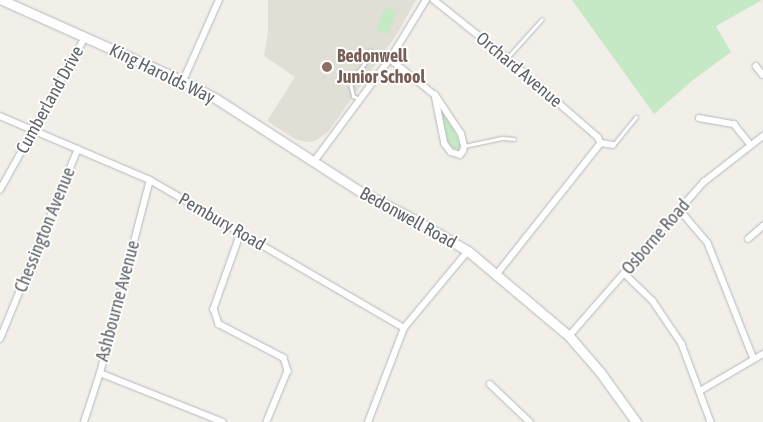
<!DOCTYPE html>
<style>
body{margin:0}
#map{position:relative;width:763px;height:422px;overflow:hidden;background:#f1efe8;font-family:"Asap Condensed",sans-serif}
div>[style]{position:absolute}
.education>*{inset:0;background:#e1ded6}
.green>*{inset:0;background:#c5e8c5;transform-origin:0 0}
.roads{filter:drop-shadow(0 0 1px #b5b8bc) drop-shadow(0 0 1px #b5b8bc)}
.lane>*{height:3px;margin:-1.5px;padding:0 1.5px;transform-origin:1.5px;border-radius:1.5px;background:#fff}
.street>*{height:5.5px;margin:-2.75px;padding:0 2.75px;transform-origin:2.75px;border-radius:2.75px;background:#fff}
.secondary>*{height:9px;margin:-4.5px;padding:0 4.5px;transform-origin:4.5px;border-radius:4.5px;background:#fff}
.dots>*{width:14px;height:14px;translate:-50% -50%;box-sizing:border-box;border:2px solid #fff;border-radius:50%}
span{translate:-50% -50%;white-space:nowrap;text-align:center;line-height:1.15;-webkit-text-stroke:4px #fff;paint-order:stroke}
.education-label{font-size:18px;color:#785e54;font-weight:700}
.left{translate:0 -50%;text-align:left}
.street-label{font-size:18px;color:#5f6368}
</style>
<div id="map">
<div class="education">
<div style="clip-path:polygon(268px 0,416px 0,397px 34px,328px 132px,315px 141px,306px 142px,295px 139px,267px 121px,295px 77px,264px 56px,268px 33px)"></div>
</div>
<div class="green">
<div style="clip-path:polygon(572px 0,762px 0,716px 26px,731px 52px,693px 80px,654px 114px)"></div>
<div style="left:385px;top:7px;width:12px;height:25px;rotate:20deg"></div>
<div style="clip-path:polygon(440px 107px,454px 130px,461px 146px,459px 150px,452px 148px,447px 141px)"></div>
</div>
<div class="roads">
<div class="lane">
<div style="left:507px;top:58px;width:52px;rotate:-48.1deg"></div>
<div style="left:359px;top:99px;width:7px;rotate:-153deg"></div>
<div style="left:353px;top:96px;width:13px;rotate:-103deg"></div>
<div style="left:350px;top:83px;width:24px;rotate:-54deg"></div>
<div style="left:364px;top:64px;width:15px;rotate:-67deg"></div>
<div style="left:614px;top:144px;width:35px;rotate:-51deg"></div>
<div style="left:464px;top:146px;width:40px;rotate:-12deg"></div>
<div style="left:503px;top:138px;width:11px;rotate:5deg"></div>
</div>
<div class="street">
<div style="left:434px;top:0;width:93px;rotate:38.5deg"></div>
<div style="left:507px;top:58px;width:121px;rotate:41deg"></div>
<div style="left:598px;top:137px;width:7px;rotate:63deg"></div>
<div style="left:601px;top:143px;width:12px;rotate:9deg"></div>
<div style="left:390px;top:59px;width:58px;rotate:38.7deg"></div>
<div style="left:435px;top:95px;width:50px;rotate:78.5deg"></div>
<div style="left:445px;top:144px;width:10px;rotate:53deg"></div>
<div style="left:451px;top:152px;width:9px;rotate:18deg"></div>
<div style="left:460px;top:155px;width:5px;rotate:-53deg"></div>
<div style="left:463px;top:151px;width:5px;rotate:-79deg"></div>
<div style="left:464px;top:146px;width:12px;rotate:-104deg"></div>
<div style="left:461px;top:134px;width:47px;rotate:-123.7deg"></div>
<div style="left:756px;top:66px;width:11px;rotate:52deg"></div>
<div style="left:183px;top:81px;width:89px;rotate:-66deg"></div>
<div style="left:0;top:116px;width:163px;rotate:23.1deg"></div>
<div style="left:150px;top:180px;width:294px;rotate:30.2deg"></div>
<div style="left:699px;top:118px;width:36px;rotate:10deg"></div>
<div style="left:734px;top:124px;width:27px;rotate:51deg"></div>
<div style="left:313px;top:163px;width:129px;rotate:-53.5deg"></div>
<div style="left:390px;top:59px;width:69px;rotate:-58.6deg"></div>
<div style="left:0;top:190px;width:175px;rotate:-60.9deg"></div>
<div style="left:680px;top:210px;width:43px;rotate:49.7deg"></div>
<div style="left:708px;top:243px;width:125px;rotate:68.4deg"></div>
<div style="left:241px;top:233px;width:81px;rotate:109.6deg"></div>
<div style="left:214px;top:309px;width:16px;rotate:72deg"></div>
<div style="left:219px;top:324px;width:73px;rotate:27.6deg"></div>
<div style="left:284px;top:358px;width:14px;rotate:73deg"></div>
<div style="left:288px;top:371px;width:55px;rotate:112.4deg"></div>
<div style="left:748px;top:239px;width:20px;rotate:-41deg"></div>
<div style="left:624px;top:273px;width:40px;rotate:44deg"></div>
<div style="left:653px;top:301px;width:52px;rotate:56deg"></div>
<div style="left:682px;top:344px;width:83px;rotate:69.6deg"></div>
<div style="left:497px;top:274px;width:167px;rotate:-51.6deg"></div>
<div style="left:569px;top:336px;width:205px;rotate:-48.8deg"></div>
<div style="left:704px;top:182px;width:75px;rotate:-37.9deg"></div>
<div style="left:0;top:339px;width:205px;rotate:-67.7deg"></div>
<div style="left:100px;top:373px;width:132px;rotate:21.7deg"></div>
<div style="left:490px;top:384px;width:55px;rotate:43.5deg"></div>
<div style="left:700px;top:391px;width:73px;rotate:-30.4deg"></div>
<div style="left:84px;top:422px;width:52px;rotate:-71.9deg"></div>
<div style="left:100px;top:373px;width:199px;rotate:-75.5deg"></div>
<div style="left:368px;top:422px;width:101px;rotate:-69deg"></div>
<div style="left:404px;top:328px;width:100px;rotate:-50.3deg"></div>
</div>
<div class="secondary">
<div style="left:2px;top:0;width:198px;rotate:24.1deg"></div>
<div style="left:183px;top:81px;width:36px;rotate:28deg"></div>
<div style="left:215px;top:98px;width:174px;rotate:32.8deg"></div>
<div style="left:361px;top:192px;width:65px;rotate:27.3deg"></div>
<div style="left:419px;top:222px;width:57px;rotate:30.6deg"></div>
<div style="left:468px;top:251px;width:132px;rotate:40.1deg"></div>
<div style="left:569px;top:336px;width:48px;rotate:49.3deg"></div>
<div style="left:600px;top:372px;width:62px;rotate:54.2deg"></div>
</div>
</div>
<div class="dots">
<div style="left:327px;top:67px;background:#8d6e63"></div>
</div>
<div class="education-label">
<span class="left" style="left:337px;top:67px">Bedonwell<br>Junior School</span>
</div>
<div class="street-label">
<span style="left:519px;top:70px;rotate:40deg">Orchard Avenue</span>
<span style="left:162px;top:74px;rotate:26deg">King Harolds Way</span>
<span style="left:50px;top:100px;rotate:-61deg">Cumberland Drive</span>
<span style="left:408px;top:218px;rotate:29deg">Bedonwell Road</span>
<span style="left:222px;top:222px;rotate:30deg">Pembury Road</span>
<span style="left:45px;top:230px;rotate:-68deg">Chessington Avenue</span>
<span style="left:656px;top:237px;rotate:-49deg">Osborne Road</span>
<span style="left:118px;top:301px;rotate:-75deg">Ashbourne Avenue</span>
</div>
</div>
